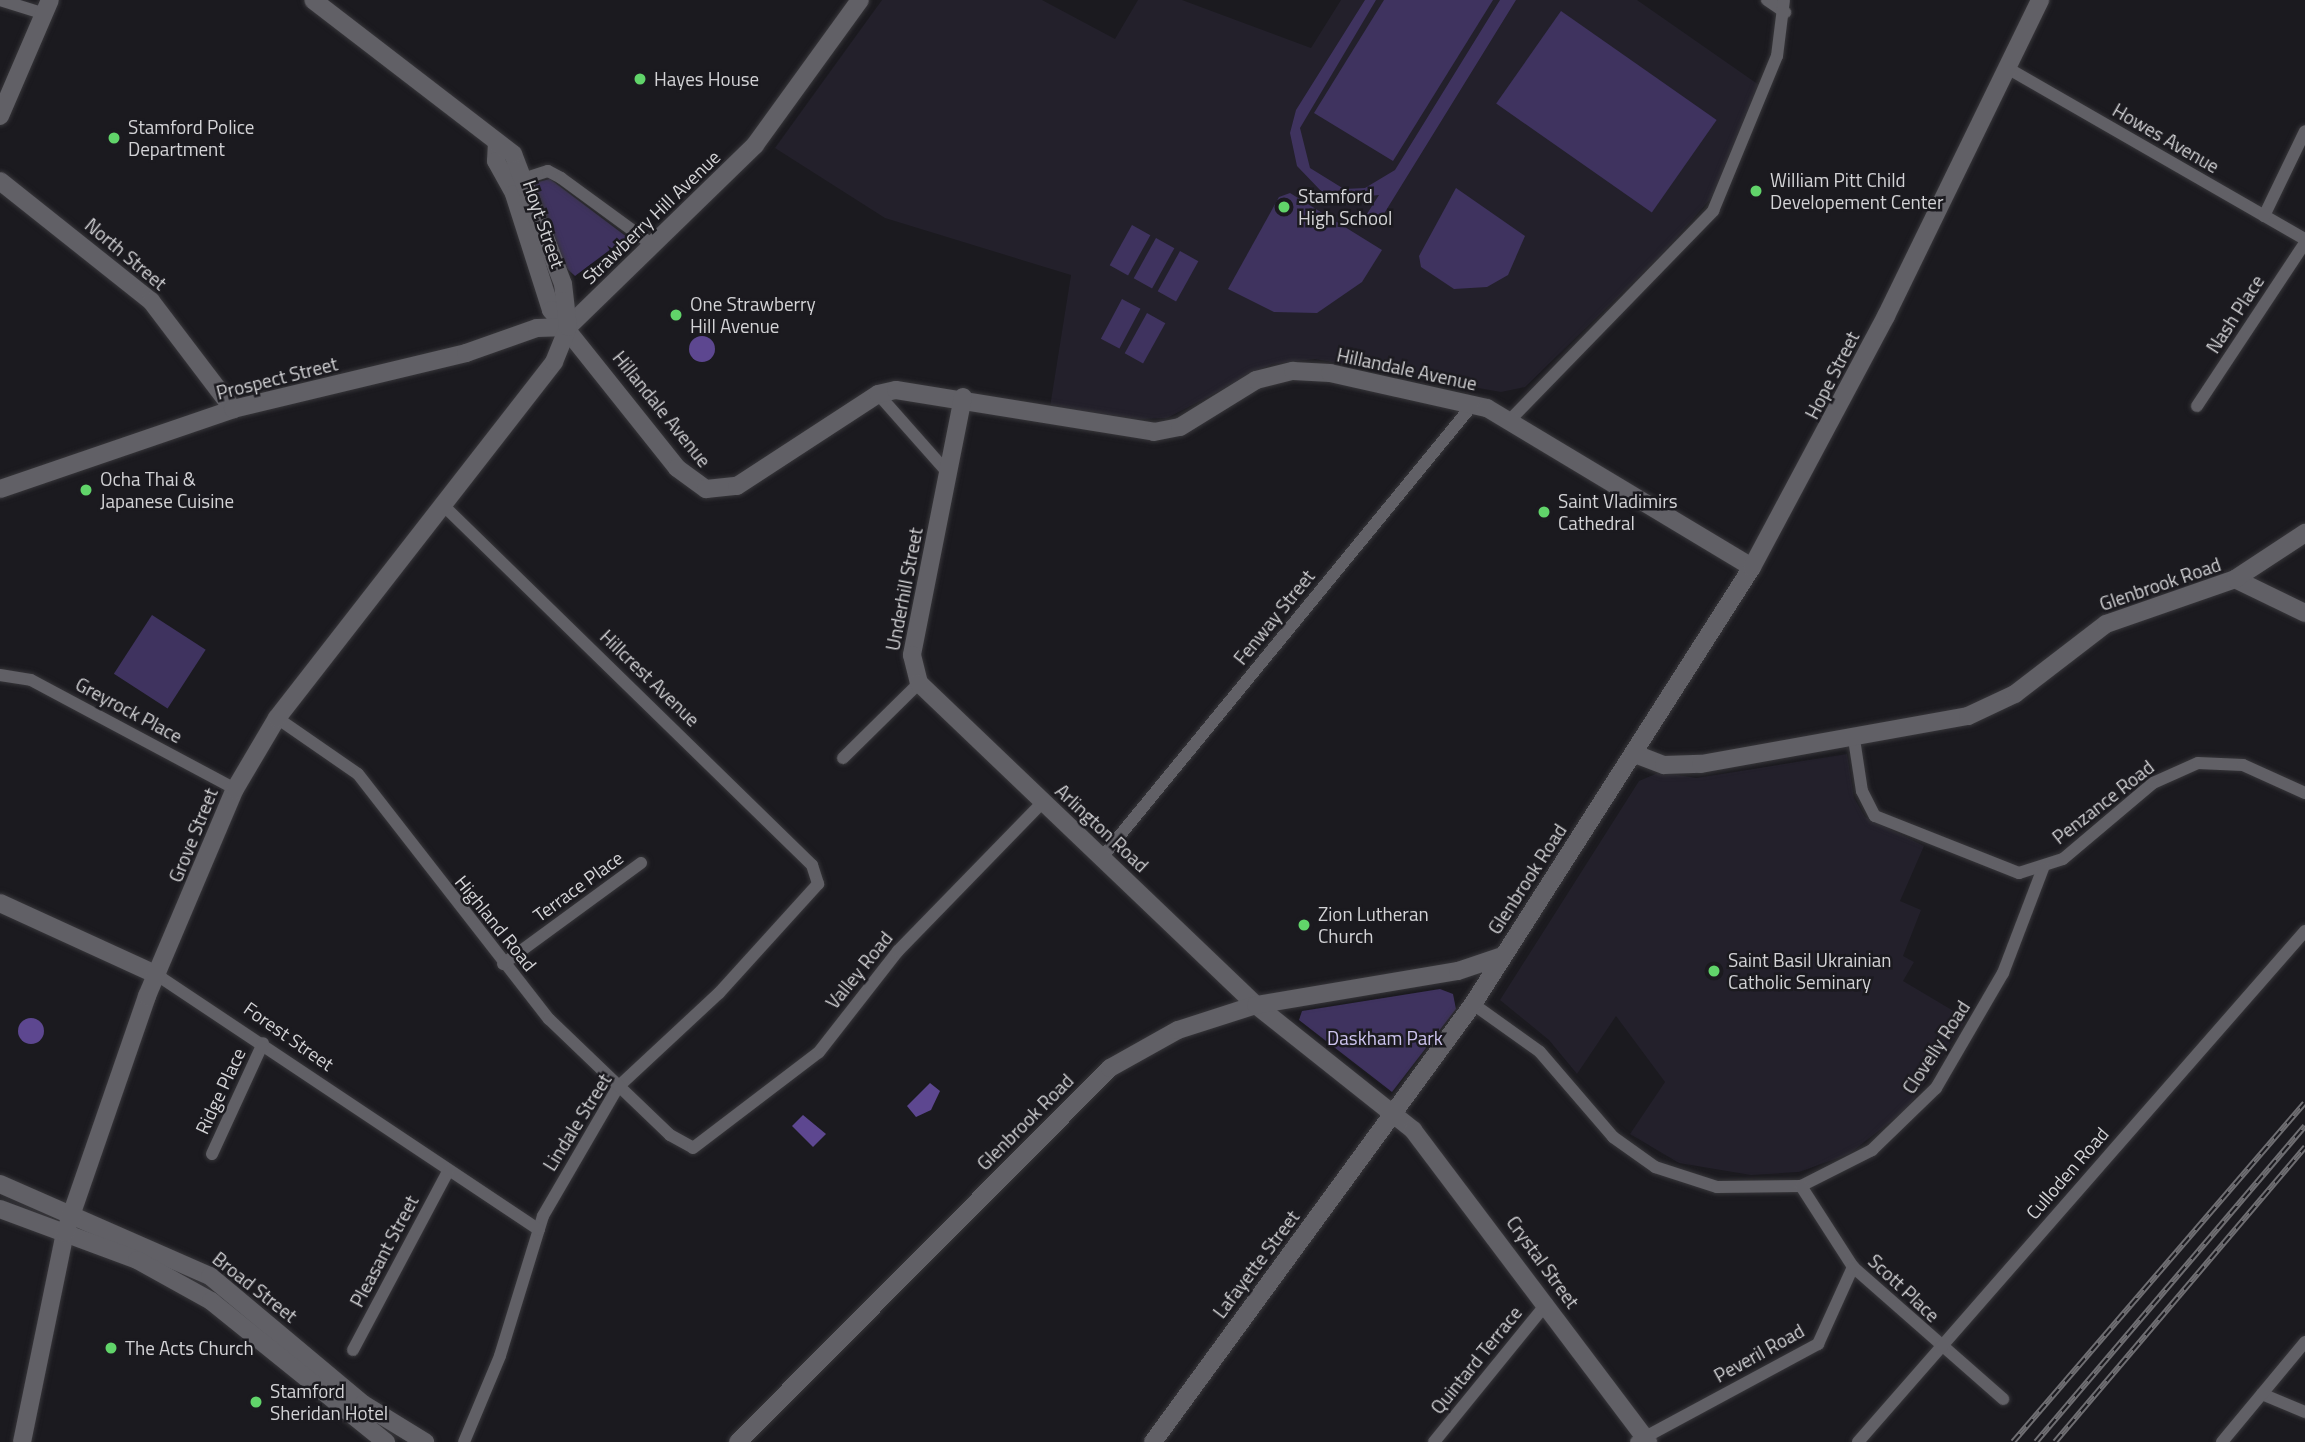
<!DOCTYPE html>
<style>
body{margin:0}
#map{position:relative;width:2305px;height:1442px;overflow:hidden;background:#1b1a1f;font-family:"Titillium Web",sans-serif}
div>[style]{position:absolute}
.built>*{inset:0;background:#23202b}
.green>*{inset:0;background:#3f335f;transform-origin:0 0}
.water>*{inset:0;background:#5d4790}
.round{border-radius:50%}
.roads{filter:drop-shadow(0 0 2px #37363a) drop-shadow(0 0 2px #37363a)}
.street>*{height:12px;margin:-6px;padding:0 6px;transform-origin:6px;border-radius:6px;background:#616066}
.secondary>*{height:18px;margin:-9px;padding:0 9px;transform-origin:9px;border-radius:9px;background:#616066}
.rail>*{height:6px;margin-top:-3px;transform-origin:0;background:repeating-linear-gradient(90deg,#1b1a1f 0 10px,#6f6e72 0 20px);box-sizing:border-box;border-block:2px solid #6f6e72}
.dots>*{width:19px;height:19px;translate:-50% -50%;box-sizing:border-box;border:4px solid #1b1a1f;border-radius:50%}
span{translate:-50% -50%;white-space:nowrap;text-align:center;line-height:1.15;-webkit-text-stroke:5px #1b1a1f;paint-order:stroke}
.poi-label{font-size:19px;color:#d3d3d6}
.left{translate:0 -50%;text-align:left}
.street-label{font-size:19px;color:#d3d3d6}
.park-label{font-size:19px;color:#cdc4ee}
</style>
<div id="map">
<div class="built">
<div style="clip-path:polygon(882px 0,1042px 0,1115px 39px,1138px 0,1182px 0,1311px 48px,1341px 0,1637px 0,1759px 85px,1713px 196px,1660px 256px,1525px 387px,1501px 392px,1315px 359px,1272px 364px,1167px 418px,1116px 420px,1050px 407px,1071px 275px,885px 218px,775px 148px)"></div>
<div style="clip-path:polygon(1847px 754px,1854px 798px,1865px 817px,1924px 846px,1900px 901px,1921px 910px,1903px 956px,1914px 962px,1903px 981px,1967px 1019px,1908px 1108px,1849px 1154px,1799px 1172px,1751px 1175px,1679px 1163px,1630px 1134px,1665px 1082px,1616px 1016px,1577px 1074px,1549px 1040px,1500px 1000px,1639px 781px,1660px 772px,1696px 778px)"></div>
</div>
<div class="green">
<div style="clip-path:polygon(1365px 0,1376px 0,1300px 128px,1310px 168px,1344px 189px,1365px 188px,1395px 170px,1500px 0,1516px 0,1377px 225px,1365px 217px,1379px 195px,1341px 199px,1322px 192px,1297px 166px,1290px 133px,1296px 110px)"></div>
<div style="clip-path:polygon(1384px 0,1493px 0,1393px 161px,1314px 113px)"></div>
<div style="left:1561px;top:11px;width:190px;height:113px;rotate:35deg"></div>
<div style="clip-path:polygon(550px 179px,627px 237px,575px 276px,563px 265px,534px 183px)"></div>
<div style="clip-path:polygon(1456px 188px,1525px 236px,1508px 275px,1487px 287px,1454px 289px,1421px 267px,1419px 256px)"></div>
<div style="clip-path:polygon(1290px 193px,1382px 250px,1362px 282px,1317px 313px,1274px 312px,1228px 289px,1279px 197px)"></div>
<div style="left:1132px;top:225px;width:21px;height:46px;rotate:29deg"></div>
<div style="left:1156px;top:238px;width:21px;height:46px;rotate:29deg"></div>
<div style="left:1180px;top:251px;width:21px;height:46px;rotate:29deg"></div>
<div style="left:1122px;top:299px;width:21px;height:45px;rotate:28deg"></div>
<div style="left:1147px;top:313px;width:21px;height:46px;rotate:29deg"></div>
<div style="left:152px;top:615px;width:64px;height:70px;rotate:33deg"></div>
<div style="clip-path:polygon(1440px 989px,1453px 994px,1456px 1009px,1392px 1092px,1299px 1020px,1302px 1011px)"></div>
</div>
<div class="water">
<div class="round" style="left:689px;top:336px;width:26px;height:26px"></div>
<div class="round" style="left:18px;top:1018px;width:26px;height:26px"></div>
<div style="clip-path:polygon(930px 1083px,940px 1091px,931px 1110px,916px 1117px,907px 1106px)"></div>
<div style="clip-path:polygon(803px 1115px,826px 1134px,813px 1147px,792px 1126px)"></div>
</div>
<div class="roads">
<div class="street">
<div style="left:0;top:0;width:47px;rotate:17.3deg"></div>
<div style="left:1767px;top:0;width:22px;rotate:34deg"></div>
<div style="left:2009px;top:69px;width:341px;rotate:29.9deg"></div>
<div style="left:523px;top:179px;width:26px;rotate:-18deg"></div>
<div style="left:548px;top:171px;width:15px;rotate:28deg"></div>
<div style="left:561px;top:178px;width:115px;rotate:36.2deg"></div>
<div style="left:2264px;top:216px;width:94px;rotate:-64.2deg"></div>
<div style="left:878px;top:394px;width:106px;rotate:48.5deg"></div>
<div style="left:2197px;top:406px;width:196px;rotate:-56.5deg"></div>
<div style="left:1509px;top:421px;width:293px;rotate:-45.8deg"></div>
<div style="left:1713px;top:211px;width:168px;rotate:-67.6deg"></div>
<div style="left:1777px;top:56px;width:56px;rotate:-82.9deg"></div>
<div style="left:445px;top:507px;width:513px;rotate:44.29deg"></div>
<div style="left:812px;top:865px;width:20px;rotate:72deg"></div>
<div style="left:818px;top:884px;width:147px;rotate:132.2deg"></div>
<div style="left:719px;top:993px;width:138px;rotate:137.1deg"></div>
<div style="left:618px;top:1087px;width:149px;rotate:120.2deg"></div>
<div style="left:543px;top:1216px;width:146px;rotate:107.1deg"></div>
<div style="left:500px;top:1356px;width:93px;rotate:112.7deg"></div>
<div style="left:0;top:675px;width:31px;rotate:9deg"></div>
<div style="left:31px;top:680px;width:231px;rotate:28.1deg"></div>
<div style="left:277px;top:718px;width:98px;rotate:34.7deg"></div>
<div style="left:358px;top:774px;width:311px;rotate:52.1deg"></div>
<div style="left:549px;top:1019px;width:168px;rotate:43.8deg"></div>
<div style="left:670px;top:1135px;width:26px;rotate:29deg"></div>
<div style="left:693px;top:1148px;width:158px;rotate:-37.3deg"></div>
<div style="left:819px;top:1052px;width:128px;rotate:-52deg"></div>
<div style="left:898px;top:951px;width:209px;rotate:-45.8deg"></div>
<div style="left:1854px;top:739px;width:53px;rotate:81.3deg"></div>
<div style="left:1862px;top:791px;width:28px;rotate:63deg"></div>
<div style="left:1875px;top:816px;width:155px;rotate:21.6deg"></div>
<div style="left:2019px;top:873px;width:46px;rotate:-17.7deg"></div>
<div style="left:2063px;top:859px;width:118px;rotate:-40.2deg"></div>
<div style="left:2153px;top:783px;width:49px;rotate:-24deg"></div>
<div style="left:2198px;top:763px;width:45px;rotate:2.5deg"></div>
<div style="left:2243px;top:765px;width:68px;rotate:24.3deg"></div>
<div style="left:843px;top:758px;width:107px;rotate:-44.6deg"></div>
<div style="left:1103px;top:856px;width:586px;rotate:-50.68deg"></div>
<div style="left:503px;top:964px;width:171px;rotate:-36.2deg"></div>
<div style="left:157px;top:975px;width:459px;rotate:33.7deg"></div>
<div style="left:1473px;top:1004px;width:82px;rotate:35.6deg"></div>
<div style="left:1540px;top:1052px;width:112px;rotate:49.3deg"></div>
<div style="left:1613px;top:1137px;width:52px;rotate:35.5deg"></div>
<div style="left:1655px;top:1167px;width:65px;rotate:17.9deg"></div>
<div style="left:1717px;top:1187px;width:84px;rotate:-0.7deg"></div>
<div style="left:1801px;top:1186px;width:80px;rotate:-26.9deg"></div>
<div style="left:1872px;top:1150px;width:89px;rotate:-44.1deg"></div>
<div style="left:1936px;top:1088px;width:133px;rotate:-59.8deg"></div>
<div style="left:2003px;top:973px;width:112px;rotate:-69.1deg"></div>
<div style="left:212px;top:1154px;width:122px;rotate:-65.3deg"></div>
<div style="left:1801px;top:1186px;width:96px;rotate:57.3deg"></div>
<div style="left:1853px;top:1267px;width:200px;rotate:41.3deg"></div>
<div style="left:353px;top:1350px;width:203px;rotate:-62deg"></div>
<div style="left:2262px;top:1394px;width:47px;rotate:22.7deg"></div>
<div style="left:1434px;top:1442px;width:179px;rotate:-50.9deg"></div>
<div style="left:1636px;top:1442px;width:207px;rotate:-28.3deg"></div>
<div style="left:1818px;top:1344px;width:85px;rotate:-65.6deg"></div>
<div style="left:1858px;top:1442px;width:679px;rotate:-48.82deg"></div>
<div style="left:2222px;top:1442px;width:130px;rotate:-50.3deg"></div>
</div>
<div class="secondary">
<div style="left:0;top:116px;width:126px;rotate:-66.7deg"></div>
<div style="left:497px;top:142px;width:19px;rotate:93deg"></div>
<div style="left:496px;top:161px;width:38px;rotate:61deg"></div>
<div style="left:514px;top:194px;width:122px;rotate:72.3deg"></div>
<div style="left:551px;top:310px;width:202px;rotate:51.4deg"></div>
<div style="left:677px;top:468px;width:36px;rotate:36deg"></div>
<div style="left:706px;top:489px;width:31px;rotate:-6deg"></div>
<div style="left:737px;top:486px;width:168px;rotate:-33.1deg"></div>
<div style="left:878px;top:394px;width:18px;rotate:-13deg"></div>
<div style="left:896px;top:390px;width:261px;rotate:9.2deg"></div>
<div style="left:1154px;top:432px;width:26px;rotate:-11deg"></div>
<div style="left:1180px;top:427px;width:89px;rotate:-31.7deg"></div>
<div style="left:1256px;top:380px;width:38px;rotate:-14deg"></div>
<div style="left:1293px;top:371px;width:37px;rotate:3deg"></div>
<div style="left:1330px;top:373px;width:161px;rotate:12.6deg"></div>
<div style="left:1487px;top:408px;width:309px;rotate:31deg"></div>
<div style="left:0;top:181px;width:193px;rotate:38.5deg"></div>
<div style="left:151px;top:301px;width:136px;rotate:52.8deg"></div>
<div style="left:568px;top:327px;width:261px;rotate:-44.2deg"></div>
<div style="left:755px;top:145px;width:179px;rotate:-54.1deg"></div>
<div style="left:963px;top:397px;width:263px;rotate:101.2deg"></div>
<div style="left:912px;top:655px;width:29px;rotate:76deg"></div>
<div style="left:919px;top:683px;width:466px;rotate:43.7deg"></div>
<div style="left:1256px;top:1005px;width:201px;rotate:38.5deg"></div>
<div style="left:1413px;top:1130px;width:391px;rotate:53deg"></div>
<div style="left:0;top:489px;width:246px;rotate:-18.9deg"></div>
<div style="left:233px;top:409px;width:240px;rotate:-13.5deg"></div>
<div style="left:466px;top:353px;width:75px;rotate:-19.4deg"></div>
<div style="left:537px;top:328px;width:31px;rotate:-2deg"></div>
<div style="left:2235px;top:579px;width:78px;rotate:25.9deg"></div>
<div style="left:1635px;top:754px;width:31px;rotate:21deg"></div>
<div style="left:1664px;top:765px;width:37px;rotate:-2deg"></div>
<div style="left:1701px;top:764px;width:271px;rotate:-10.2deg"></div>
<div style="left:1968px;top:716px;width:52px;rotate:-25.1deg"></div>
<div style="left:2015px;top:694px;width:115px;rotate:-37.6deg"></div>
<div style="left:2106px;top:624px;width:137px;rotate:-19.2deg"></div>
<div style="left:2235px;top:579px;width:84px;rotate:-33.3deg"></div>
<div style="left:0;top:903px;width:173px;rotate:24.6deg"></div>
<div style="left:0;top:1184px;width:229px;rotate:23.7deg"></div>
<div style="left:210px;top:1276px;width:199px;rotate:39.9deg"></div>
<div style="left:363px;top:1404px;width:73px;rotate:31.5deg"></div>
<div style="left:0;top:1209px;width:146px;rotate:20.4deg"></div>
<div style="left:137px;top:1260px;width:85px;rotate:29deg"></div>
<div style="left:211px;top:1301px;width:225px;rotate:38.9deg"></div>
<div style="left:22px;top:1442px;width:213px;rotate:-78.4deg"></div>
<div style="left:65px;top:1233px;width:251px;rotate:-70.9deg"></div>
<div style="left:147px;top:996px;width:225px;rotate:-67deg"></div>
<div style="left:235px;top:789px;width:82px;rotate:-59.4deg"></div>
<div style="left:277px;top:718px;width:451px;rotate:-52.1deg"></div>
<div style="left:554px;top:362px;width:38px;rotate:-68deg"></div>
<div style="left:568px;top:327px;width:43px;rotate:-96.6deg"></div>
<div style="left:563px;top:284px;width:139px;rotate:-111deg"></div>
<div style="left:513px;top:154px;width:252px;rotate:-142.4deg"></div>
<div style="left:738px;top:1442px;width:528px;rotate:-45.15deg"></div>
<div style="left:1110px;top:1068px;width:78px;rotate:-29.2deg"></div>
<div style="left:1178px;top:1030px;width:82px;rotate:-17.8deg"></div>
<div style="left:1256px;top:1005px;width:205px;rotate:-9.6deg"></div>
<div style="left:1458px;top:971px;width:46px;rotate:-18.8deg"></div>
<div style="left:1153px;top:1442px;width:542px;rotate:-53.85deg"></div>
<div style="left:1473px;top:1004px;width:518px;rotate:-57.44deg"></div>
<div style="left:1752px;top:567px;width:285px;rotate:-61.9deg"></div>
<div style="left:1886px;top:316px;width:352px;rotate:-64deg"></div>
</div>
</div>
<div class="rail">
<div style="left:2013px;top:1442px;width:447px;rotate:-49.3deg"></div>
<div style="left:2036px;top:1442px;width:415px;rotate:-49.6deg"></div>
<div style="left:2055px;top:1442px;width:387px;rotate:-49.7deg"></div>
</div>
<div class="dots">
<div style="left:640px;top:79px;background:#61d46a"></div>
<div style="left:114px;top:138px;background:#61d46a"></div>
<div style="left:1756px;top:191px;background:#61d46a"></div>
<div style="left:1284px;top:207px;background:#61d46a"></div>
<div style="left:676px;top:315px;background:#61d46a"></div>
<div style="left:86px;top:490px;background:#61d46a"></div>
<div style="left:1544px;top:512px;background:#61d46a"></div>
<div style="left:1304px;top:925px;background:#61d46a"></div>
<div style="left:1714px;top:971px;background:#61d46a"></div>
<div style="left:111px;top:1348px;background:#61d46a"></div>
<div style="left:256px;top:1402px;background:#61d46a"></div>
</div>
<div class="poi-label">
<span class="left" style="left:654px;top:79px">Hayes House</span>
<span class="left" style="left:128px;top:138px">Stamford Police<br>Department</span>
<span class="left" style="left:1770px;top:191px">William Pitt Child<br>Developement Center</span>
<span class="left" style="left:1298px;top:207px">Stamford<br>High School</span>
<span class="left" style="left:690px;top:315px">One Strawberry<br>Hill Avenue</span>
<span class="left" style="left:100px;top:490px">Ocha Thai &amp;<br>Japanese Cuisine</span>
<span class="left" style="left:1558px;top:512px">Saint Vladimirs<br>Cathedral</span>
<span class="left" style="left:1318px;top:925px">Zion Lutheran<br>Church</span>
<span class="left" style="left:1728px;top:971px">Saint Basil Ukrainian<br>Catholic Seminary</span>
<span class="left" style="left:125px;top:1348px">The Acts Church</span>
<span class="left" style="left:270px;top:1402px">Stamford<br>Sheridan Hotel</span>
</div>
<div class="street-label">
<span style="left:2166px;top:138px;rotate:30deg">Howes Avenue</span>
<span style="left:651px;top:217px;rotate:-44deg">Strawberry Hill Avenue</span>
<span style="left:544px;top:224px;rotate:71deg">Hoyt Street</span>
<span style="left:126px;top:254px;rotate:40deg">North Street</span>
<span style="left:2235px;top:314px;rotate:-57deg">Nash Place</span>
<span style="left:1407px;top:369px;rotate:12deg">Hillandale Avenue</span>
<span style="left:1832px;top:375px;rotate:-63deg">Hope Street</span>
<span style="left:277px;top:378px;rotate:-14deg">Prospect Street</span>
<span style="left:662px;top:409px;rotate:51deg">Hillandale Avenue</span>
<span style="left:2160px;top:584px;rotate:-19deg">Glenbrook Road</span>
<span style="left:904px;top:589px;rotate:-79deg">Underhill Street</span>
<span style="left:1274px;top:617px;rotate:-51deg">Fenway Street</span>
<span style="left:650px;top:678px;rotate:44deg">Hillcrest Avenue</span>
<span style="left:129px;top:710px;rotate:28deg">Greyrock Place</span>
<span style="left:2103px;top:802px;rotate:-38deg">Penzance Road</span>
<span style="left:1102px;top:828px;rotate:43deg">Arlington Road</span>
<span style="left:193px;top:835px;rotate:-68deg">Grove Street</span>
<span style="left:1527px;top:879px;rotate:-57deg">Glenbrook Road</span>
<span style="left:578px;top:886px;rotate:-36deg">Terrace Place</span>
<span style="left:496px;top:923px;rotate:51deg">Highland Road</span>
<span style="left:859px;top:970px;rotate:-51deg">Valley Road</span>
<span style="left:289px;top:1036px;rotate:35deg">Forest Street</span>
<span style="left:1936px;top:1047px;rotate:-57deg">Clovelly Road</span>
<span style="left:220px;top:1091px;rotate:-65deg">Ridge Place</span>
<span style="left:577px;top:1122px;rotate:-58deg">Lindale Street</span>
<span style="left:1025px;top:1122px;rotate:-45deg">Glenbrook Road</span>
<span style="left:2067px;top:1173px;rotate:-49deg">Culloden Road</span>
<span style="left:384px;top:1251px;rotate:-62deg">Pleasant Street</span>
<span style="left:1543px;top:1262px;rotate:54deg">Crystal Street</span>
<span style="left:1256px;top:1264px;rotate:-53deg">Lafayette Street</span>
<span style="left:255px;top:1287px;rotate:38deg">Broad Street</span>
<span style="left:1904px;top:1288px;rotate:43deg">Scott Place</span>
<span style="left:1759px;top:1353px;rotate:-29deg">Peveril Road</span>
<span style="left:1476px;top:1360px;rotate:-51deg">Quintard Terrace</span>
</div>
<div class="park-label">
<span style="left:1385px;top:1038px">Daskham Park</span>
</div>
</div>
